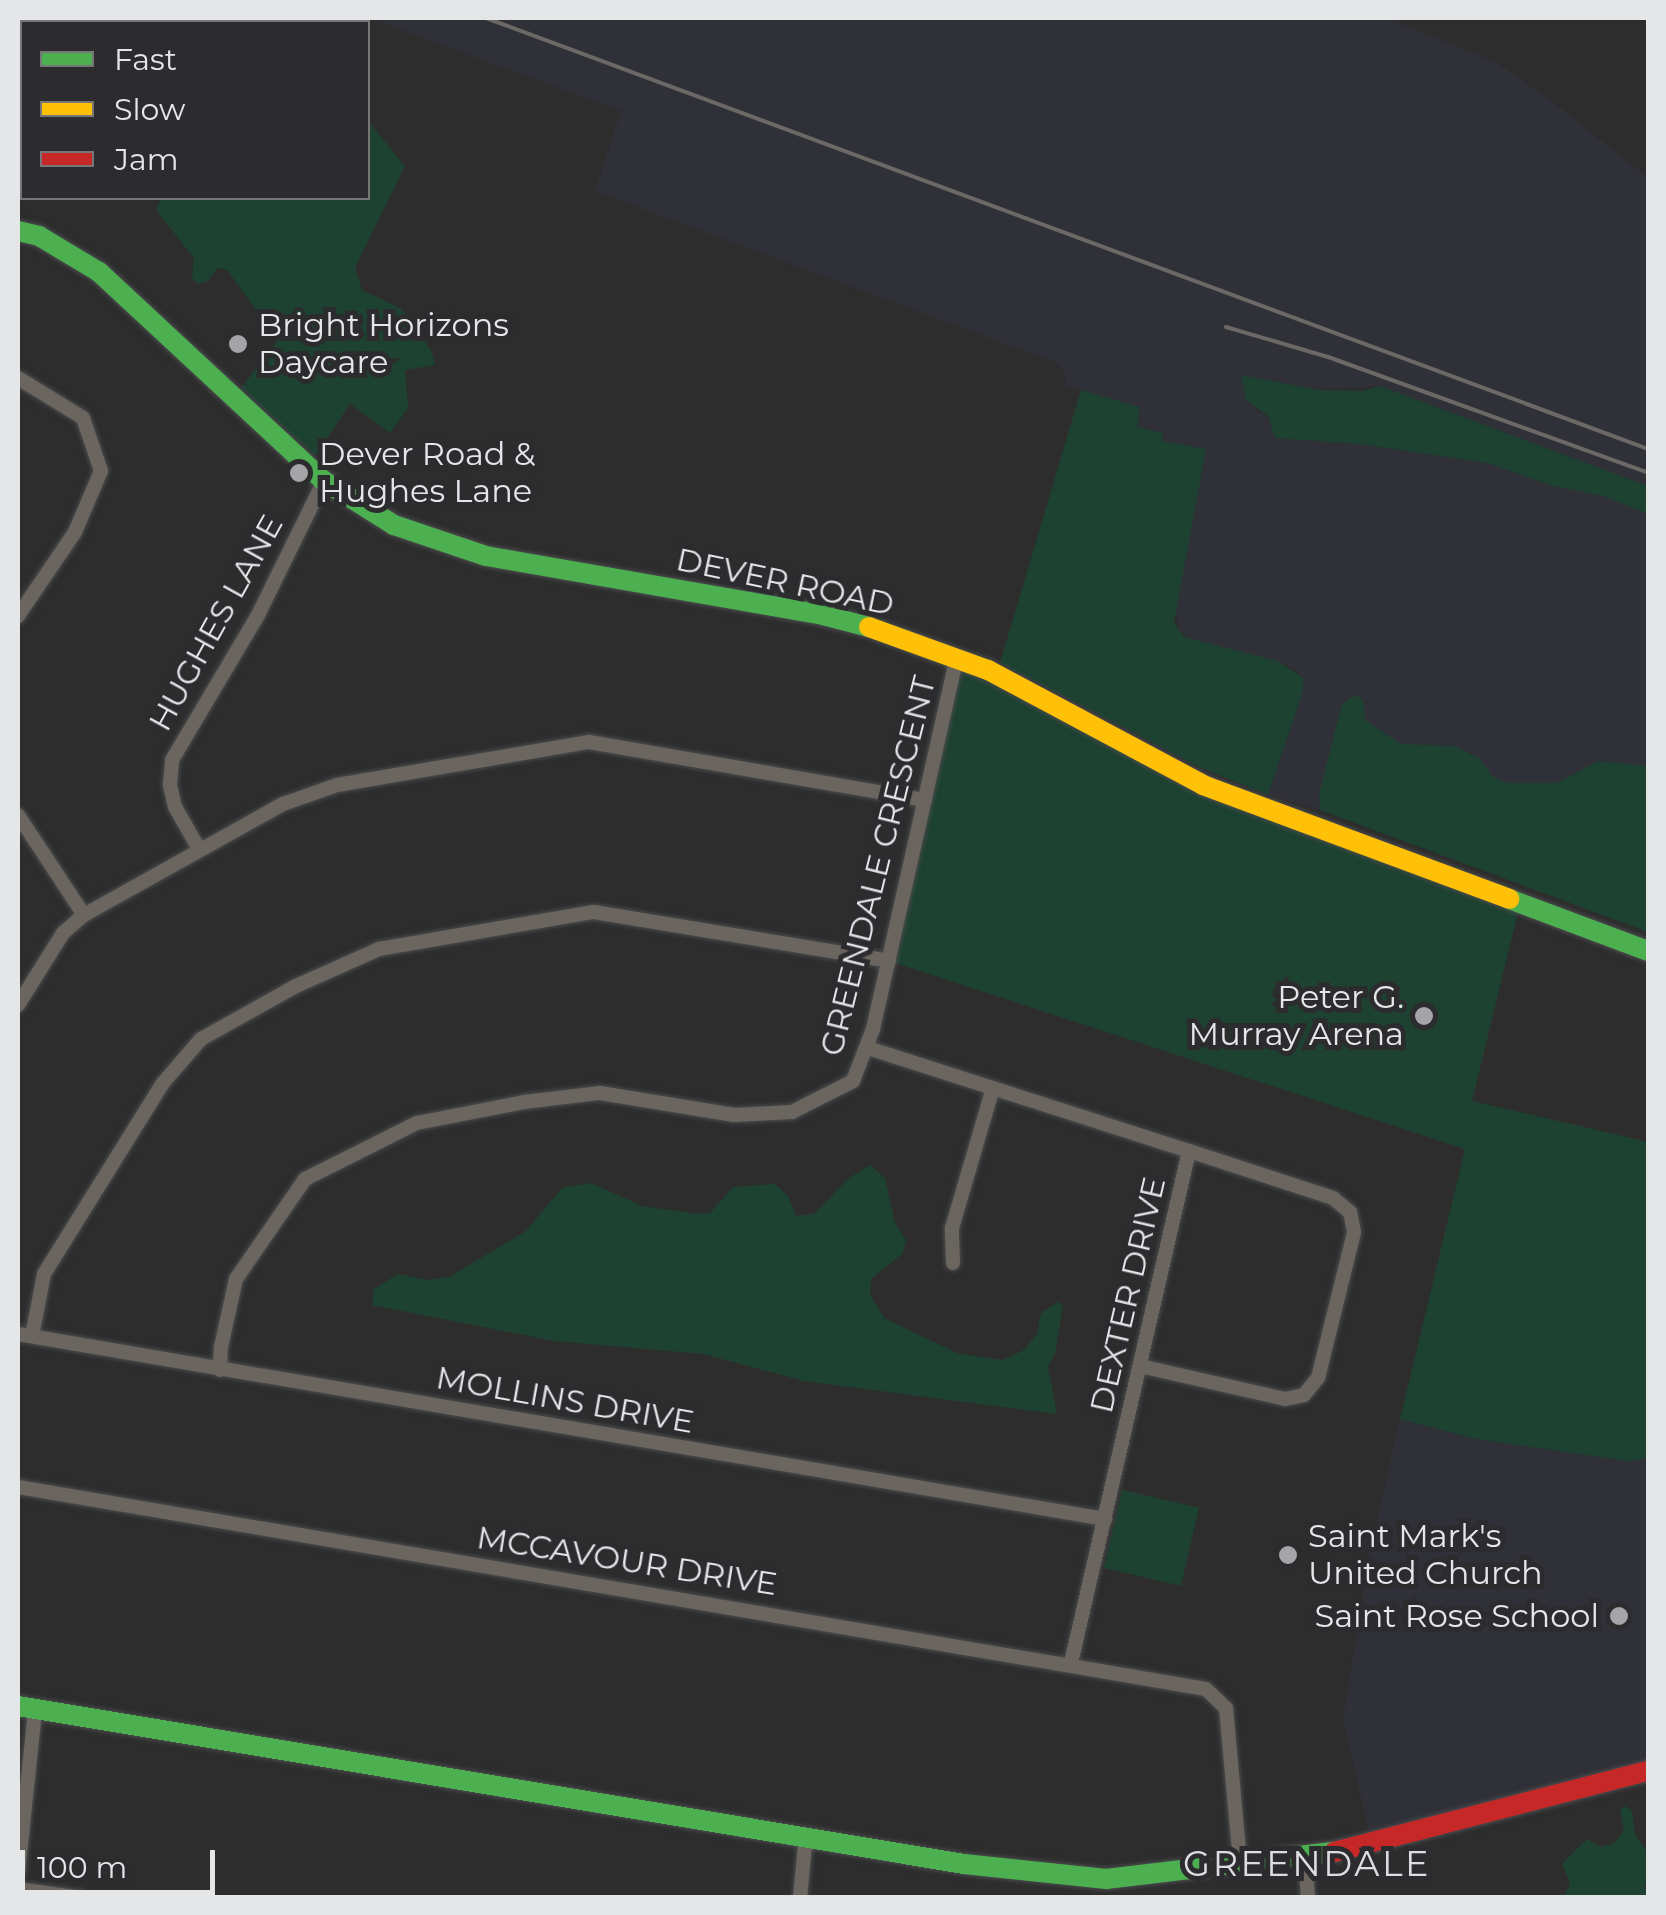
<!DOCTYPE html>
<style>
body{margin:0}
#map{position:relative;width:1666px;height:1915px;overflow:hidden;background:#2d2d2e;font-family:Montserrat,sans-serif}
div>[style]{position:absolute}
.built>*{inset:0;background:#303038}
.green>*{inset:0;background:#1d4231;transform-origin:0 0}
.roads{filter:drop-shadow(0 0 2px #4a4b4c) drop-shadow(0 0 2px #4a4b4c)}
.street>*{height:14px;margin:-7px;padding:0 7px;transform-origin:7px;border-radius:7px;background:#6b655f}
.fast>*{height:20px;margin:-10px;padding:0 10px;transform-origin:10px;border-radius:10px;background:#4caf50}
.slow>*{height:20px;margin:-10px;padding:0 10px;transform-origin:10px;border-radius:10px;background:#ffc107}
.jam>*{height:20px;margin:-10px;padding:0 10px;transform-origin:10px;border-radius:10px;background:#c62828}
.rail>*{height:4px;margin:-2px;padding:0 2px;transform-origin:2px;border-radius:2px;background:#6b6865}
.dots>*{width:28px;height:28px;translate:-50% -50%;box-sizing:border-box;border:5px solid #2c2c2f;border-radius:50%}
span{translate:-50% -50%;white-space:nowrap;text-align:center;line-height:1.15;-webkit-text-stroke:10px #2c2c2f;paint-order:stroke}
.poi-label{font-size:32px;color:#e5e6e8}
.left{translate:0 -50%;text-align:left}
.right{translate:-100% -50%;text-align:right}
.street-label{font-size:32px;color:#e5e6e8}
.neighbourhood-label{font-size:35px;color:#dddde1;letter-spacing:2.5px}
.frame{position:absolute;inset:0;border:20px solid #e5e6e8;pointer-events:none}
.legend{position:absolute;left:20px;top:20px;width:350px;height:180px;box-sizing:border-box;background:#2c2c2f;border:2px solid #767679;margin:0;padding:12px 18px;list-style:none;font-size:30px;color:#e5e6e8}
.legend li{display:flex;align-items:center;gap:20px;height:50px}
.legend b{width:50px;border:2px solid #767679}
.scale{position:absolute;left:20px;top:1850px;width:195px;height:45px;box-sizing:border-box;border:5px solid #e5e6e8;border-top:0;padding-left:12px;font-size:30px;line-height:35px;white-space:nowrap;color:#e5e6e8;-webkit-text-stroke:8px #2c2c2f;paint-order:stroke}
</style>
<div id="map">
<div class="built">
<div style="clip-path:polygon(369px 18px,1387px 18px,1494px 61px,1544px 95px,1648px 178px,1648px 486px,1381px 386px,1319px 390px,1241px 376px,1257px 411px,1268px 416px,1275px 438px,1360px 444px,1487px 463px,1553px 486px,1603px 496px,1648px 514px,1648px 766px,1598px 761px,1557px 783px,1506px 783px,1492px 776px,1470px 752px,1455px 746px,1401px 744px,1364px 720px,1364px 703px,1346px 699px,1319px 794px,1320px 810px,1268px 795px,1303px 691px,1298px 671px,1278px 661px,1194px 641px,1178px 631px,1162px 441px,1136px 427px,1140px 407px,1064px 386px,1066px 374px,1057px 363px,595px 191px,621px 111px)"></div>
<div style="clip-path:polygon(1400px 1419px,1476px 1439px,1628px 1461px,1648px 1458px,1648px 1771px,1372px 1845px,1343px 1719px,1371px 1545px)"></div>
</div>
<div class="green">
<div style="clip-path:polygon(18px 18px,283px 18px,287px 22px,22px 22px,22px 151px,18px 143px)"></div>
<div style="clip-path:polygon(368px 121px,405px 166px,355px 268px,362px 290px,402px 309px,432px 352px,435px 365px,405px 370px,408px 408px,390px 433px,350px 404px,315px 456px,241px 388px,278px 340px,227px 270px,217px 268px,208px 281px,197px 284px,192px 278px,194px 258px,156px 210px,161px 198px,368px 198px)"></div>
<div style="clip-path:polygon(1241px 375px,1319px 390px,1362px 391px,1380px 386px,1648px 486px,1648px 514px,1603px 496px,1553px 486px,1487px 463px,1360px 444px,1275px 438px,1268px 416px,1246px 400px)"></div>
<div style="clip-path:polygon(1081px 390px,1140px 407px,1137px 427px,1163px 433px,1162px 441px,1206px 449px,1174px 623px,1184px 637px,1278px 661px,1303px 678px,1303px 691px,1268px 795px,1199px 767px,1000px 663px)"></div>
<div style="clip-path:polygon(957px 657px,1129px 747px,1520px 904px,1472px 1101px,1648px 1142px,1648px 1458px,1628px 1461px,1476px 1439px,1400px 1419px,1465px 1149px,889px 961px)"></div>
<div style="clip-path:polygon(1355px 695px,1363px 700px,1365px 720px,1401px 744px,1455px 746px,1479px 758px,1492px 776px,1506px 783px,1557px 783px,1598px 761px,1648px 766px,1648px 932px,1320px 810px,1319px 794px,1342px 704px)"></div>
<div style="clip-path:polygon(870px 1165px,885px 1178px,895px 1223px,906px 1240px,903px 1253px,871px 1279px,870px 1295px,884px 1318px,957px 1353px,1002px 1360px,1024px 1350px,1037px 1334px,1041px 1313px,1058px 1302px,1063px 1306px,1055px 1353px,1048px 1367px,1057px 1414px,804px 1381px,703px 1354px,555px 1341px,372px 1305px,374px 1289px,398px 1274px,428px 1280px,449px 1277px,526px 1231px,562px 1188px,591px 1183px,642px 1206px,698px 1214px,710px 1213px,733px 1187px,775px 1184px,788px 1196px,796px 1216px,814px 1214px,849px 1178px)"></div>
<div style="left:1122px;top:1490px;width:79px;height:80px;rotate:13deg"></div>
<div style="clip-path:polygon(1624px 1806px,1632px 1810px,1635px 1835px,1648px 1853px,1648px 1879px,1644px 1885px,1648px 1897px,1564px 1897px,1570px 1883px,1562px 1864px,1587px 1839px,1601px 1847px,1614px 1843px,1624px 1831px,1620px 1810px)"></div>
</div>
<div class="roads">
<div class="street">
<div style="left:18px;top:378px;width:76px;rotate:31.6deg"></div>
<div style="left:83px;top:418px;width:56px;rotate:71.2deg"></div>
<div style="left:101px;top:471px;width:66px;rotate:113.1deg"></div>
<div style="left:75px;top:532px;width:102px;rotate:124.2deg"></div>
<div style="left:18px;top:815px;width:120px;rotate:56.6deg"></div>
<div style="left:199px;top:849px;width:48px;rotate:-119.7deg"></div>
<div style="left:175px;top:807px;width:23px;rotate:-103deg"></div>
<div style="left:170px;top:785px;width:25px;rotate:-85deg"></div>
<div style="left:172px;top:760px;width:169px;rotate:-59.3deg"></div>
<div style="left:258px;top:615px;width:149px;rotate:-63.8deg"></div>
<div style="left:18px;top:1005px;width:85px;rotate:-58deg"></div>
<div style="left:63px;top:933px;width:28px;rotate:-41deg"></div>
<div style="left:84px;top:915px;width:228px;rotate:-29.2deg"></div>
<div style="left:283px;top:804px;width:57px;rotate:-19.4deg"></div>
<div style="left:337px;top:785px;width:256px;rotate:-9.7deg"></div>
<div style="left:589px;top:742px;width:341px;rotate:9.8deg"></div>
<div style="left:868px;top:1048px;width:337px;rotate:17.8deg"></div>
<div style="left:1189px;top:1151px;width:525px;rotate:102.98deg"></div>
<div style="left:953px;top:1263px;width:35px;rotate:-92deg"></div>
<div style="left:952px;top:1228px;width:146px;rotate:-73.7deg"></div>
<div style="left:18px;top:1334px;width:1103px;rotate:9.66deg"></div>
<div style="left:32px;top:1336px;width:63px;rotate:-79deg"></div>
<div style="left:44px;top:1274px;width:225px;rotate:-58.1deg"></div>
<div style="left:163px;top:1083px;width:58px;rotate:-49.2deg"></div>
<div style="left:201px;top:1039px;width:109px;rotate:-29.2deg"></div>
<div style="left:296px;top:986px;width:91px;rotate:-24deg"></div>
<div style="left:379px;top:949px;width:218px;rotate:-9.8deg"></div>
<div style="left:594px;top:912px;width:299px;rotate:9.4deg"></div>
<div style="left:1140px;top:1366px;width:149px;rotate:12.8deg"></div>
<div style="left:1285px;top:1399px;width:19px;rotate:-12deg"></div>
<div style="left:1304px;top:1395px;width:22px;rotate:-51deg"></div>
<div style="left:1318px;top:1378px;width:150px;rotate:-76.1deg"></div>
<div style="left:1354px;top:1232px;width:20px;rotate:-101deg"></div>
<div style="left:1350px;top:1212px;width:22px;rotate:-141deg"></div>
<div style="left:1333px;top:1198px;width:151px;rotate:-161.9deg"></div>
<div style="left:220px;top:1370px;width:23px;rotate:-88deg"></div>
<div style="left:221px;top:1347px;width:70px;rotate:-77.6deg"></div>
<div style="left:236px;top:1279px;width:121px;rotate:-55.4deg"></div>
<div style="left:305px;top:1179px;width:125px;rotate:-26.6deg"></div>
<div style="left:417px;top:1123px;width:109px;rotate:-11.1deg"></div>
<div style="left:524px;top:1102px;width:77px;rotate:-6.8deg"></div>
<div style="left:600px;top:1093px;width:136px;rotate:9.3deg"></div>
<div style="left:734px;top:1115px;width:58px;rotate:-3deg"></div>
<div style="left:792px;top:1112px;width:68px;rotate:-26.9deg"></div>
<div style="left:853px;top:1081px;width:56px;rotate:-69deg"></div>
<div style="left:873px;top:1029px;width:381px;rotate:-77.3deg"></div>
<div style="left:18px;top:1487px;width:1205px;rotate:9.65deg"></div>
<div style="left:1206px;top:1689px;width:28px;rotate:44deg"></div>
<div style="left:1226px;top:1708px;width:156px;rotate:84.8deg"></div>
<div style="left:1305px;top:1857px;width:41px;rotate:85.8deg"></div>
<div style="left:18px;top:1873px;width:164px;rotate:-84deg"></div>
<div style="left:18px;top:1889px;width:64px;rotate:8.1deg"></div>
<div style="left:800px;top:1898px;width:63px;rotate:-84.6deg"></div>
</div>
<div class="fast">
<div style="left:18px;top:231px;width:22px;rotate:13deg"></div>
<div style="left:39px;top:236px;width:70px;rotate:31deg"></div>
<div style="left:99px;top:272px;width:307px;rotate:42.9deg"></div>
<div style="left:324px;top:481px;width:83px;rotate:32.2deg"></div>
<div style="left:394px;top:525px;width:97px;rotate:18.6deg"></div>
<div style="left:486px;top:556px;width:338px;rotate:9.9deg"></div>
<div style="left:819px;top:614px;width:52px;rotate:14.6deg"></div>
<div style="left:1509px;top:899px;width:148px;rotate:20.5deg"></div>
<div style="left:18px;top:1706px;width:959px;rotate:9.48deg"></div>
<div style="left:964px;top:1864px;width:143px;rotate:6deg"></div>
<div style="left:1106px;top:1879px;width:230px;rotate:-6.8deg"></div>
</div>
<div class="slow">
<div style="left:869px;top:627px;width:127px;rotate:19.9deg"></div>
<div style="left:988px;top:670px;width:244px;rotate:28.1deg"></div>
<div style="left:1203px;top:785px;width:327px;rotate:20.4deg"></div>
</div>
<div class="jam">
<div style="left:1334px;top:1852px;width:324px;rotate:-14.5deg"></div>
</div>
</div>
<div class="rail">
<div style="left:486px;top:18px;width:1239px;rotate:20.35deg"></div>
<div style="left:1226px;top:327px;width:109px;rotate:16.4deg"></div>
<div style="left:1331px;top:358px;width:337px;rotate:19.9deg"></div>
</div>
<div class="dots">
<div style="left:238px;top:344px;background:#a5a5a7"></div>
<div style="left:299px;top:473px;background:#a5a5a7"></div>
<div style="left:1424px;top:1016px;background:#a5a5a7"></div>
<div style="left:1288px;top:1555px;background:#a5a5a7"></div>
<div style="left:1619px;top:1616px;background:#a5a5a7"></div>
</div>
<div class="poi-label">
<span class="left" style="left:258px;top:344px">Bright Horizons<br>Daycare</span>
<span class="left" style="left:319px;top:473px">Dever Road &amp;<br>Hughes Lane</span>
<span class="right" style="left:1404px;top:1016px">Peter G.<br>Murray Arena</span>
<span class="left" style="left:1308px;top:1555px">Saint Mark's<br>United Church</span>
<span class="right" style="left:1599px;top:1616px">Saint Rose School</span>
</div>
<div class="street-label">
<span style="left:785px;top:582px;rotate:12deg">DEVER ROAD</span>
<span style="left:216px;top:623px;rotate:-61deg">HUGHES LANE</span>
<span style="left:878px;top:866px;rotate:-76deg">GREENDALE CRESCENT</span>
<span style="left:1128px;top:1295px;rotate:-77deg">DEXTER DRIVE</span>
<span style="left:565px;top:1400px;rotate:10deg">MOLLINS DRIVE</span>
<span style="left:627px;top:1561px;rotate:9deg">MCCAVOUR DRIVE</span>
</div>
<div class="neighbourhood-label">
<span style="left:1307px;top:1864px">GREENDALE</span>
</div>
<div class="frame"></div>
<ul class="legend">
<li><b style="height:12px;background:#4caf50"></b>Fast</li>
<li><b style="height:12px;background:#ffc107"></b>Slow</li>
<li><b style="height:12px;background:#c62828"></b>Jam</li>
</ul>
<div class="scale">100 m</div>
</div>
